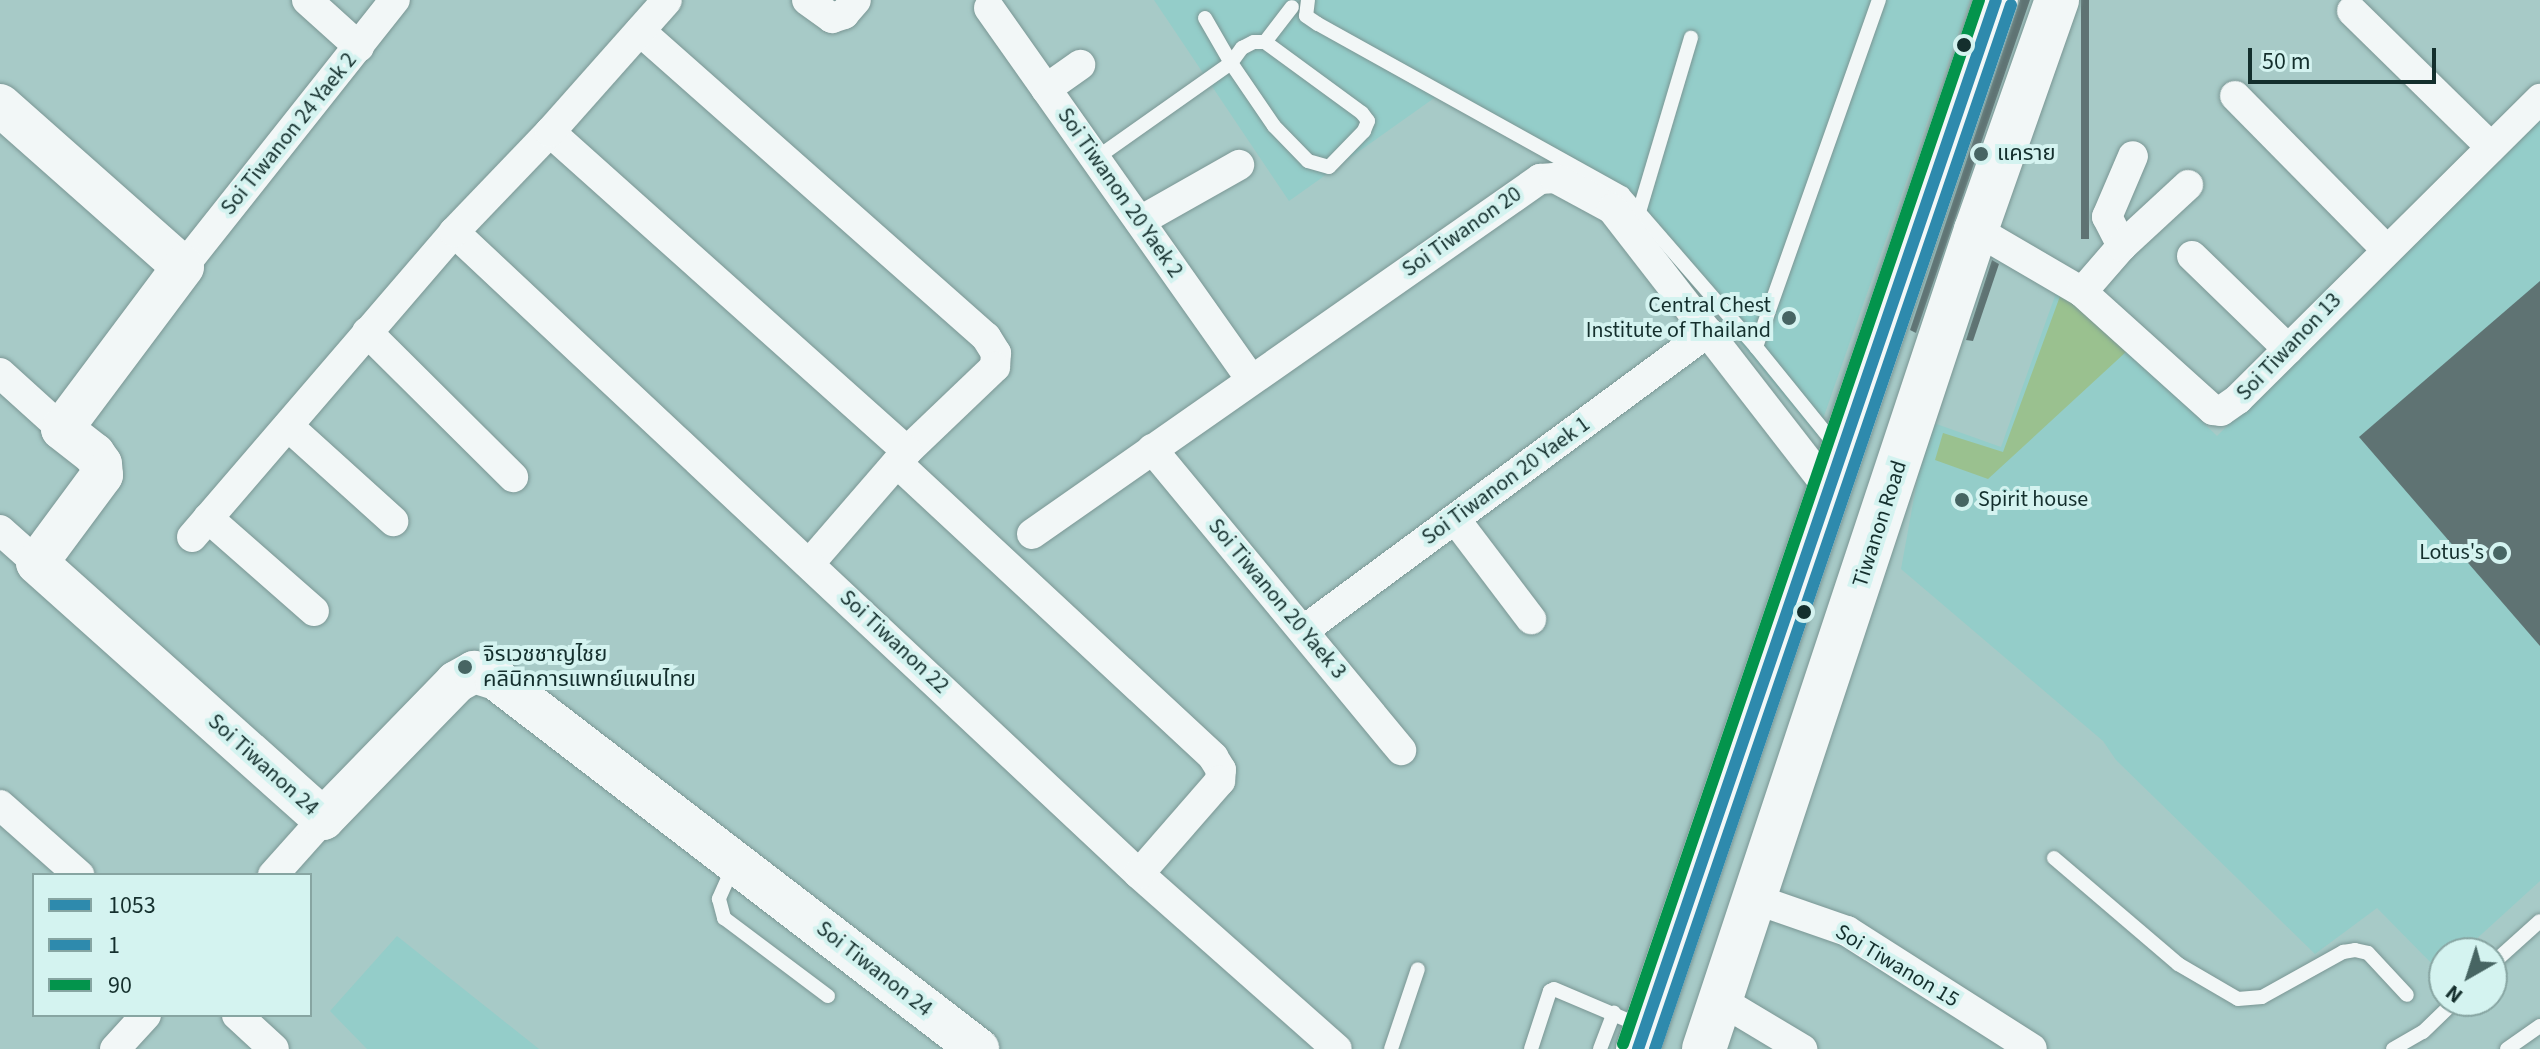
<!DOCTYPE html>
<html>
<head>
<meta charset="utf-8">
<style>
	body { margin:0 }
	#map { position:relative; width:2540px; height:1049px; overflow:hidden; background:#a7cac7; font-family:"Source Sans 3","Noto Sans Thai",sans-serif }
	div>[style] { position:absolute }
	.built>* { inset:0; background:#94cdc9 }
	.green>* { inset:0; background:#9ac18f }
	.building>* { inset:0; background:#5f7373; transform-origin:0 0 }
	.roads { filter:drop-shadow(0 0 2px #7a9694) drop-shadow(0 0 2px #7a9694) }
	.lane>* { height:14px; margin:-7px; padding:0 7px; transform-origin:7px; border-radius:7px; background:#f2f7f7 }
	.street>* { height:30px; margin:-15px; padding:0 15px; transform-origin:15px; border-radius:15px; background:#f2f7f7 }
	.secondary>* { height:42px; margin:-21px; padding:0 21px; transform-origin:21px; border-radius:21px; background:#f2f7f7 }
	.primary>* { height:44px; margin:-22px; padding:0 22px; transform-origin:22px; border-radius:22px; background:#f2f7f7 }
	.bus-1>* { height:12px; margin:-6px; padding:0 6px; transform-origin:6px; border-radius:6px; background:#2e8aad }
	.bus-2>* { height:12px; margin:-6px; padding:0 6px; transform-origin:6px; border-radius:6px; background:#2e8aad }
	.bus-3>* { height:12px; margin:-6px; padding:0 6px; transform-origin:6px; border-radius:6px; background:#03944c }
	.dots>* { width:22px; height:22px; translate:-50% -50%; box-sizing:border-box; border:4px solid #d4f3f0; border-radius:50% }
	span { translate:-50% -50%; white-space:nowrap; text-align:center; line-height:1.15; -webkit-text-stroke:8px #d4f3f0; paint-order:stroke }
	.street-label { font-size:22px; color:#142f2d }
	.poi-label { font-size:22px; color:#142f2d }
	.left { translate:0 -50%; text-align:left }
	.right { translate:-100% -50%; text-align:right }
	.legend { position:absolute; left:32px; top:873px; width:280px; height:144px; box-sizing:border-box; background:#d4f3f0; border:2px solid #87a5a2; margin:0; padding:10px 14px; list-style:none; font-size:24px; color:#142f2d }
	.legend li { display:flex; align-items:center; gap:16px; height:40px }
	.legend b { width:40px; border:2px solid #87a5a2 }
	.north { position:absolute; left:2428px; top:937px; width:80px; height:80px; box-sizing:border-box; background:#d4f3f0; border:2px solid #87a5a2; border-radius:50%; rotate:219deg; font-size:22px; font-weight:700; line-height:32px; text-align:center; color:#142f2d }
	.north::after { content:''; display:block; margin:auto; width:28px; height:36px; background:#476563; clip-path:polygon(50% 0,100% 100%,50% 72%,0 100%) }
	.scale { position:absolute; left:2248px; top:48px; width:188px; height:36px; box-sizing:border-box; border:4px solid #142f2d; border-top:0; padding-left:10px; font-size:24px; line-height:28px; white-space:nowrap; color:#142f2d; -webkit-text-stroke:6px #d4f3f0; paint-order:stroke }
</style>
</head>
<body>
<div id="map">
	<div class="built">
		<div style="clip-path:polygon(1154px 0,1970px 0,1817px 436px,1620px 197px,1437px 96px,1289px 201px)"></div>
		<div style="clip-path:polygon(2540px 114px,2540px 881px,2461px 953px,2444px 953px,2444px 968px,2440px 972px,2377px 908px,2315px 954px,2116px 760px,2103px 741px,1901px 569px,1928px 421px,2001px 447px,2060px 282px,2217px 436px)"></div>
		<div style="clip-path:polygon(397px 936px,539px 1049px,367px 1049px,330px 1011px)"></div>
	</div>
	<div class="green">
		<div style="clip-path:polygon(2063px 288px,2127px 351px,1988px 479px,1935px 460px,1943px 433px,2003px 452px)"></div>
	</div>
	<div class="building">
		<div style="clip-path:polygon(2020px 0,2030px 0,1916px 333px,1910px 330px)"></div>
		<div style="left:2081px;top:0;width:8px;height:239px"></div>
		<div style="clip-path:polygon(1992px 260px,1999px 264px,1973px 341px,1966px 340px)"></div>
		<div style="clip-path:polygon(2540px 281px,2540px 646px,2359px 437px)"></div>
	</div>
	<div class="roads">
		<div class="lane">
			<div style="left:1308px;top:0;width:16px;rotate:97deg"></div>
			<div style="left:1306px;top:16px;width:14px;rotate:34deg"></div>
			<div style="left:1318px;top:24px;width:349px;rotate:29.1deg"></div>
			<div style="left:1623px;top:194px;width:203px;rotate:49deg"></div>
			<div style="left:1756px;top:347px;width:129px;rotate:51deg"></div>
			<div style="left:1254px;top:42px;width:11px"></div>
			<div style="left:1265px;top:42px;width:120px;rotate:36.2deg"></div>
			<div style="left:1362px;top:113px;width:10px;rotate:53deg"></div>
			<div style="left:1368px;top:121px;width:11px;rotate:112deg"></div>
			<div style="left:1364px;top:131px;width:50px;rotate:134.2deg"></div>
			<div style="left:1329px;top:167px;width:22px;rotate:-164deg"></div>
			<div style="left:1308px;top:161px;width:49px;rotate:-134.2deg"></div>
			<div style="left:1274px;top:126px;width:76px;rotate:-124.3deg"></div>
			<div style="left:1231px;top:63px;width:19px;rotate:-54deg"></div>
			<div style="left:1242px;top:48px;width:13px;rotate:-27deg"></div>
			<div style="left:1265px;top:42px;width:44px;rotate:-52.4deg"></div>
			<div style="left:1095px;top:159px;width:166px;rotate:-35.2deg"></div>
			<div style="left:1231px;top:63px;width:52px;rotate:-120deg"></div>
			<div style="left:1639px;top:212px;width:182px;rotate:-73.4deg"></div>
			<div style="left:1756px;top:347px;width:368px;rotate:-70.5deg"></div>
			<div style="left:2054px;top:858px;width:163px;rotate:40.5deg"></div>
			<div style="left:2178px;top:964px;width:69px;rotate:30.3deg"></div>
			<div style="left:2238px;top:999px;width:24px;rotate:-5deg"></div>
			<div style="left:2262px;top:997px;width:93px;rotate:-29.1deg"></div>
			<div style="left:2343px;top:952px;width:12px;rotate:-9deg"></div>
			<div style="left:2355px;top:950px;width:13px;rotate:13deg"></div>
			<div style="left:2368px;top:953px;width:57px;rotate:47.1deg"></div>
			<div style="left:733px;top:867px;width:35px;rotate:114deg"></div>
			<div style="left:719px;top:899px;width:20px;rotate:75deg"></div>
			<div style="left:724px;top:918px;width:130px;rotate:36.9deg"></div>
			<div style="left:2492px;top:964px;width:64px;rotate:-41.9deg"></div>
			<div style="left:1391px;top:1049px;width:84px;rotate:-71.4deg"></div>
			<div style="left:1531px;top:1049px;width:61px;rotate:-71.9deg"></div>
			<div style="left:1550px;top:991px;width:4px;rotate:-27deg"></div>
			<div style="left:1554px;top:989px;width:95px;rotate:23deg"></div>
			<div style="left:1600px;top:1049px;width:39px;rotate:-69deg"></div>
			<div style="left:2393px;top:1049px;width:34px;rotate:-30deg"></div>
			<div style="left:2423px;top:1032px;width:45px;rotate:-44.1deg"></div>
			<div style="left:2507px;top:1049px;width:40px;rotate:-34.9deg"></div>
		</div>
		<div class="street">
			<div style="left:307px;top:0;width:70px;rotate:42.1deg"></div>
			<div style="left:807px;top:0;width:31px;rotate:36deg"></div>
			<div style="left:832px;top:18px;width:13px;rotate:-18deg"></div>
			<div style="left:844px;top:14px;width:18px;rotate:-49deg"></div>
			<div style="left:989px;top:8px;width:453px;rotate:54.8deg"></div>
			<div style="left:2352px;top:11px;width:194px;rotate:44.4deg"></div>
			<div style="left:640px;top:31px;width:462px;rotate:41.5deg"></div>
			<div style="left:986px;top:337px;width:19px;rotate:58deg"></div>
			<div style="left:996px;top:353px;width:14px;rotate:94deg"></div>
			<div style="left:995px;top:367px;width:122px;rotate:136.3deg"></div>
			<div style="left:907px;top:451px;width:148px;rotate:130.9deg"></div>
			<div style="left:1046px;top:89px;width:42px;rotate:-35.2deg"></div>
			<div style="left:2235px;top:96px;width:215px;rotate:45.4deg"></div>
			<div style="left:550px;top:132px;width:479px;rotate:41.8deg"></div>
			<div style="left:1140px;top:221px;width:114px;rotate:-29.5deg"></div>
			<div style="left:1976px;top:230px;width:123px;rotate:30.3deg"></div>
			<div style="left:2082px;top:292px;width:176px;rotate:42deg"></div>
			<div style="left:2213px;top:410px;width:8px;rotate:7deg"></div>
			<div style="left:2221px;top:411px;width:21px;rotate:-35deg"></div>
			<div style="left:2238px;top:399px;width:426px;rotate:-44.8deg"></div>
			<div style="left:454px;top:232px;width:939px;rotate:43.14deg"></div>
			<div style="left:1139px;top:874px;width:264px;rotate:41.5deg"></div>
			<div style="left:2122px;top:246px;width:33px;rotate:-117deg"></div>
			<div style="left:2107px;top:217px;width:66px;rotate:-66.9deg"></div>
			<div style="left:2192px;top:256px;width:134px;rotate:44.1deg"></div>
			<div style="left:183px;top:267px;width:341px;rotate:-51.6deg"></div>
			<div style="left:2082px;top:292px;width:61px;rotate:-49deg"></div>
			<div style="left:2122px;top:246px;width:90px;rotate:-42.7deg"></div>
			<div style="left:367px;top:332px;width:206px;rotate:44.8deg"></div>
			<div style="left:0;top:373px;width:84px;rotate:42.1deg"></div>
			<div style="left:288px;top:426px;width:142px;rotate:42.1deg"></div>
			<div style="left:1152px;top:449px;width:391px;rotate:50.4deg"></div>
			<div style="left:897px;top:463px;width:432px;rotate:42.9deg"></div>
			<div style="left:1213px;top:757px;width:15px;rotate:58deg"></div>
			<div style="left:1221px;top:770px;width:11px;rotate:95deg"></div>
			<div style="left:1220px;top:781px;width:123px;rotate:131.1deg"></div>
			<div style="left:208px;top:518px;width:141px;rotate:41.3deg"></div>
			<div style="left:1455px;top:519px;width:126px;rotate:52.8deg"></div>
			<div style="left:0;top:530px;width:50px;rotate:41.7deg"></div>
			<div style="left:1032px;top:534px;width:620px;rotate:-34.95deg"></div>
			<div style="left:1540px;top:179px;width:15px;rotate:-4deg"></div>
			<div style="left:1555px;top:178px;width:65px;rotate:28.5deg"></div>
			<div style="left:1612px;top:209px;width:352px;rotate:52.2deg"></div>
			<div style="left:192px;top:537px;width:402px;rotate:-49.3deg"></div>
			<div style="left:454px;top:232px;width:139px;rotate:-46.2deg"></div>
			<div style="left:550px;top:132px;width:176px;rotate:-48.4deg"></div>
			<div style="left:1304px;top:630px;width:502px;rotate:-36.41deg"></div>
			<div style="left:0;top:805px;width:106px;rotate:41.5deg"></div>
			<div style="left:273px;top:875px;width:75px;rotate:-48.2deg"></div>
			<div style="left:1755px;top:899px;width:97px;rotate:19.2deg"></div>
			<div style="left:1847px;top:931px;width:219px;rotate:32.5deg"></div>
			<div style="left:1720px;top:1000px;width:96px;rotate:30.9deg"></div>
			<div style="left:237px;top:1015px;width:50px;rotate:42.6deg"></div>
			<div style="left:115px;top:1049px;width:46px;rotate:-47.6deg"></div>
		</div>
		<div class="secondary">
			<div style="left:0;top:105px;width:244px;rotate:41.5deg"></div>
			<div style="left:183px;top:267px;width:202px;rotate:126.8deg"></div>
			<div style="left:62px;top:429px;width:41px;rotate:38deg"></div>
			<div style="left:94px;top:454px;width:12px;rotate:55deg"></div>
			<div style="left:101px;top:464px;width:11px;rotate:85deg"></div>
			<div style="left:102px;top:475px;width:109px;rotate:126.5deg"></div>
			<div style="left:37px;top:563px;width:384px;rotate:41.8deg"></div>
			<div style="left:323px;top:819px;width:191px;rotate:-45.8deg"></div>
			<div style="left:456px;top:682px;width:21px;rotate:-29deg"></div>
			<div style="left:474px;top:672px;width:23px;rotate:18deg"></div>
			<div style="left:496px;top:679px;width:608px;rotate:37.51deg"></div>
		</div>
		<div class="primary">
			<div style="left:1638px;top:1049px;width:1108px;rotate:-71.16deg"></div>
			<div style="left:1704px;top:1049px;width:863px;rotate:-71.63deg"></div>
			<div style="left:1976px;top:230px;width:244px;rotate:-70.6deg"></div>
		</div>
	</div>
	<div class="bus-1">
		<div style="left:1638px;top:1049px;width:1108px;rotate:-71.16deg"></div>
	</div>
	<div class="bus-2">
		<div style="left:1655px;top:1049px;width:1103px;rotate:-71.17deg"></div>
	</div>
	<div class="bus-3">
		<div style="left:1623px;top:1044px;width:1103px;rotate:-71.17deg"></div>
	</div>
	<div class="dots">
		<div style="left:1964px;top:45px;background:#142f2d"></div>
		<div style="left:1981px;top:154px;background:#476563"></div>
		<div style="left:1789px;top:318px;background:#476563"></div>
		<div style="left:1962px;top:500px;background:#476563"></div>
		<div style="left:2500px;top:553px;background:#476563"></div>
		<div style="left:1804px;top:612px;background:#142f2d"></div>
		<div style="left:465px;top:667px;background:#476563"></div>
	</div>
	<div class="street-label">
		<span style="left:289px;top:134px;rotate:-51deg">Soi Tiwanon 24 Yaek 2</span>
		<span style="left:1120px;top:193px;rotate:55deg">Soi Tiwanon 20 Yaek 2</span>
		<span style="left:1462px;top:232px;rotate:-35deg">Soi Tiwanon 20</span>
		<span style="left:2289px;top:347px;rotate:-46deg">Soi Tiwanon 13</span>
		<span style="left:1506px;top:481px;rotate:-36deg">Soi Tiwanon 20 Yaek 1</span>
		<span style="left:1880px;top:524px;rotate:-72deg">Tiwanon Road</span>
		<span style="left:1277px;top:599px;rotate:50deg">Soi Tiwanon 20 Yaek 3</span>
		<span style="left:894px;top:642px;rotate:43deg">Soi Tiwanon 22</span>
		<span style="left:263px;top:765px;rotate:42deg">Soi Tiwanon 24</span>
		<span style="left:1897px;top:966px;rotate:31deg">Soi Tiwanon 15</span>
		<span style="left:874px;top:969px;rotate:38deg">Soi Tiwanon 24</span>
	</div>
	<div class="poi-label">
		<span class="left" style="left:1997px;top:154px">แคราย</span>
		<span class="right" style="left:1771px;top:318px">Central Chest<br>Institute of Thailand</span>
		<span class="left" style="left:1978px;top:500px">Spirit house</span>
		<span class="right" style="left:2484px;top:553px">Lotus's</span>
		<span class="left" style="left:483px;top:667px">จิรเวชชาญไชย<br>คลินิกการแพทย์แผนไทย</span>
	</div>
	<ul class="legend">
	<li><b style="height:10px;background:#2e8aad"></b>1053</li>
	<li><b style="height:10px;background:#2e8aad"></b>1</li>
	<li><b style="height:10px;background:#03944c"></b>90</li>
	</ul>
	<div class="north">N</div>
	<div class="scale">50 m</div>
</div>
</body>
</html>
